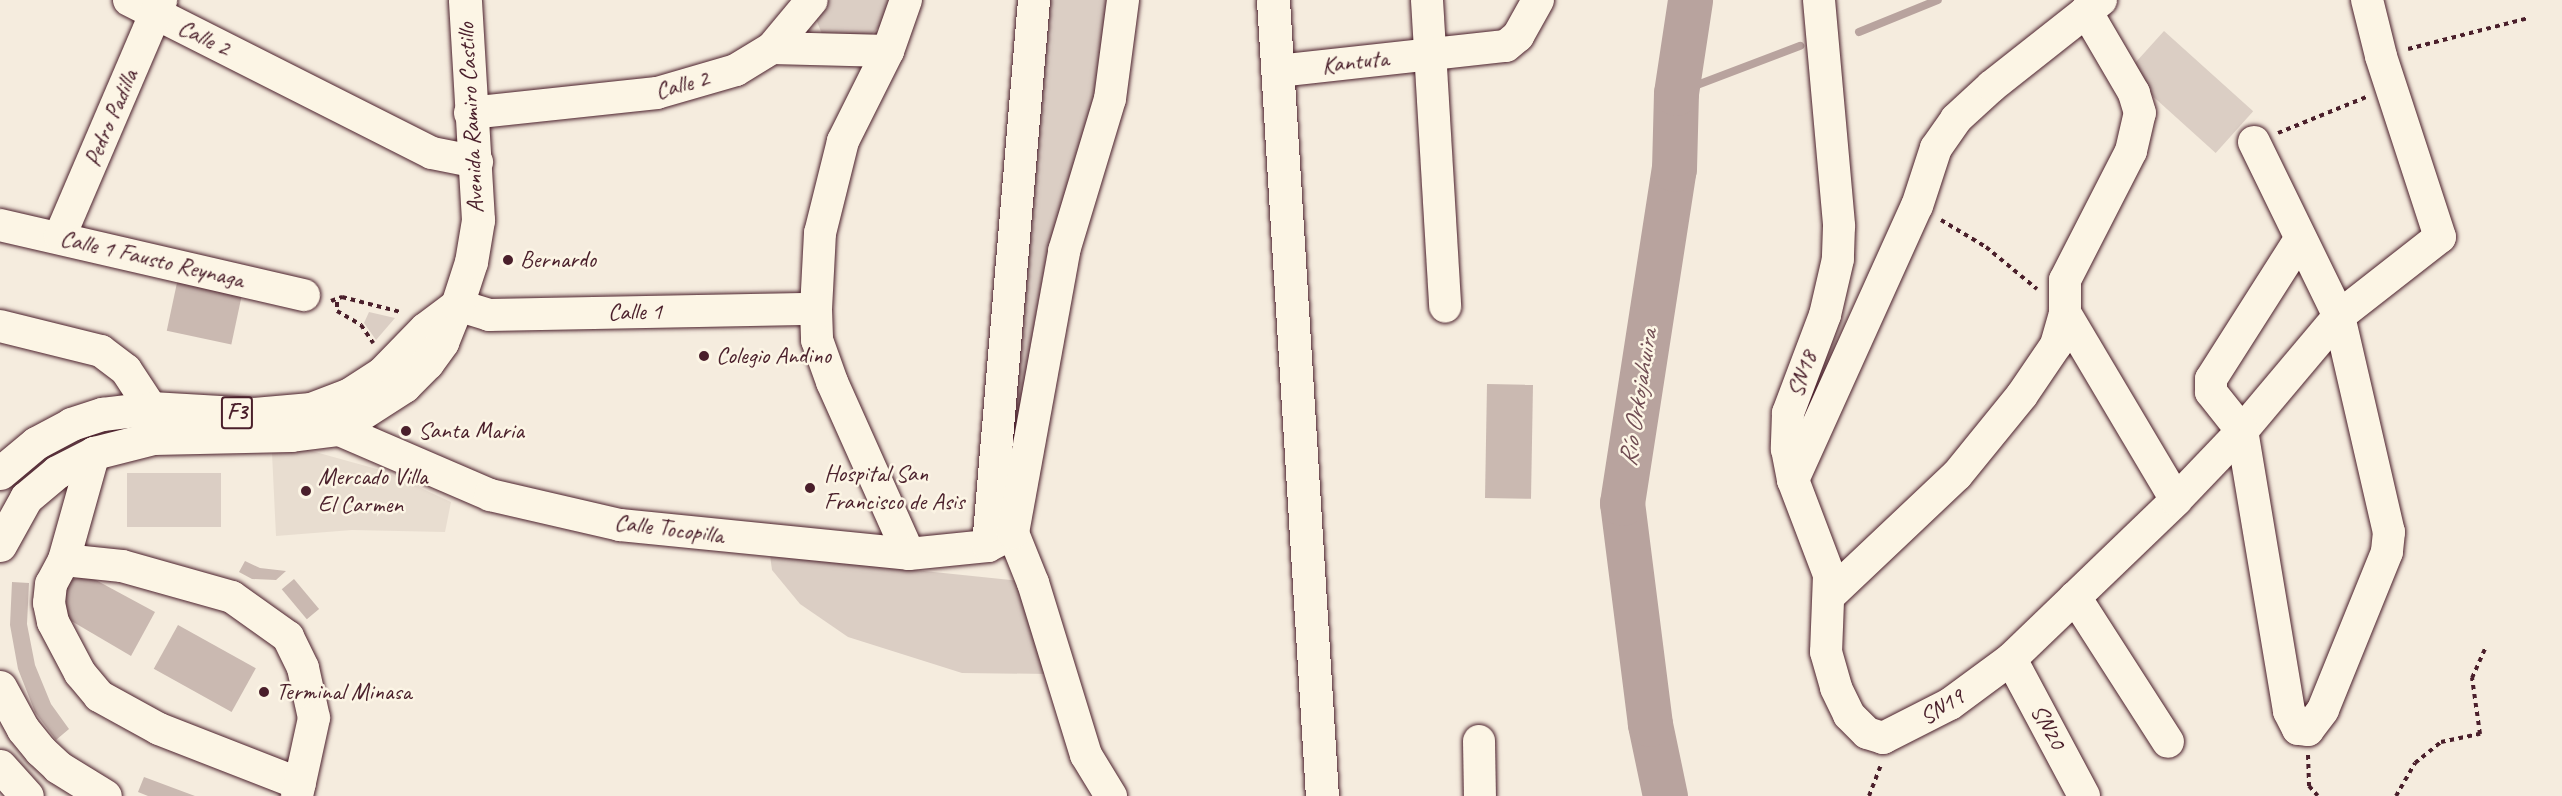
<!DOCTYPE html>
<html>
<head>
<meta charset="utf-8">
<style>
	body { margin:0 }
	#map { position:relative; width:2562px; height:796px; overflow:hidden; background:#f5ecde; font-family:Caveat,sans-serif }
	div>[style] { position:absolute }
	.built>* { inset:0; background:#e8ddd0 }
	.green>* { inset:0; background:#dbcec4; transform-origin:0 0 }
	.stream>* { height:8px; margin:-4px; padding:0 4px; transform-origin:4px; border-radius:4px; background:#b8a39e }
	.river>* { height:45px; margin:-22.5px; padding:0 22.5px; transform-origin:22.5px; border-radius:22.5px; background:#b8a39e }
	.building>* { inset:0; background:#cab9b1; transform-origin:0 0 }
	.path>* { height:4px; margin-top:-2px; transform-origin:0; background:repeating-linear-gradient(90deg,#4a1f2b 0 4.5px,transparent 0 9px) }
	.roads { filter:drop-shadow(0 0 2px #4a1f2b) drop-shadow(0 0 2px #4a1f2b) }
	.minor>* { height:32px; margin:-16px; padding:0 16px; transform-origin:16px; border-radius:16px; background:#fcf5e5 }
	.major>* { height:33px; margin:-16.5px; padding:0 16.5px; transform-origin:16.5px; border-radius:16.5px; background:#fcf5e5 }
	.dots>* { width:16px; height:16px; translate:-50% -50%; box-sizing:border-box; border:3px solid #fcf5e5; border-radius:50% }
	span { translate:-50% -50%; white-space:nowrap; text-align:center; line-height:1.15; -webkit-text-stroke:5px #fcf5e5; paint-order:stroke }
	.shield-label span { padding:2px 4px; background:#fcf5e5; border:2px solid; border-radius:4px; -webkit-text-stroke-width:0 }
	.shield-label { font-size:22px; color:#4a1f2b; font-weight:700 }
	.street-label { font-size:24px; color:#4a1f2b }
	.poi-label { font-size:24px; color:#4a1f2b }
	.left { translate:0 -50%; text-align:left }
	.water-label { font-size:26px; color:#704d53; font-style:italic }
</style>
</head>
<body>
<div id="map">
	<div class="built">
		<div style="clip-path:polygon(308px 450px,384px 471px,451px 502px,445px 532px,352px 530px,276px 536px,272px 453px)"></div>
	</div>
	<div class="green">
		<div style="clip-path:polygon(829px 0,890px 0,880px 26px,871px 35px,822px 34px,816px 19px)"></div>
		<div style="clip-path:polygon(1047px 0,1112px 0,1100px 74px,1058px 222px,1005px 502px)"></div>
		<div style="left:2164px;top:31px;width:120px;height:56px;rotate:42deg"></div>
		<div style="clip-path:polygon(369px 312px,395px 318px,376px 340px,364px 323px)"></div>
		<div style="left:221px;top:473px;width:54px;height:94px;rotate:90deg"></div>
		<div style="clip-path:polygon(770px 555px,1020px 581px,1049px 674px,962px 673px,848px 637px,800px 604px,772px 570px)"></div>
	</div>
	<div class="stream">
		<div style="left:1859px;top:32px;width:85px;rotate:-22.1deg"></div>
		<div style="left:1676px;top:93px;width:133px;rotate:-20.8deg"></div>
	</div>
	<div class="river">
		<div style="left:1665px;top:796px;width:74px;rotate:-101.8deg"></div>
		<div style="left:1650px;top:724px;width:223px;rotate:-97.2deg"></div>
		<div style="left:1622px;top:503px;width:338px;rotate:-81.2deg"></div>
		<div style="left:1674px;top:169px;width:76px;rotate:-88.5deg"></div>
		<div style="left:1676px;top:93px;width:94px;rotate:-81.4deg"></div>
	</div>
	<div class="building">
		<div style="left:178px;top:278px;width:66px;height:54px;rotate:12deg"></div>
		<div style="left:1487px;top:384px;width:46px;height:114px;rotate:1deg"></div>
		<div style="clip-path:polygon(245px 561px,260px 568px,286px 571px,276px 580px,252px 579px,239px 572px)"></div>
		<div style="clip-path:polygon(81px 577px,92px 578px,155px 612px,131px 656px,68px 619px,60px 601px,71px 580px)"></div>
		<div style="left:294px;top:579px;width:39px;height:16px;rotate:50deg"></div>
		<div style="clip-path:polygon(12px 582px,29px 583px,27px 624px,35px 665px,51px 704px,69px 729px,56px 740px,35px 712px,18px 669px,10px 625px)"></div>
		<div style="left:178px;top:625px;width:89px;height:50px;rotate:29deg"></div>
		<div style="clip-path:polygon(144px 777px,195px 796px,148px 796px,138px 792px)"></div>
	</div>
	<div class="path">
		<div style="left:2408px;top:49px;width:125px;rotate:-14.4deg"></div>
		<div style="left:2278px;top:133px;width:95px;rotate:-22.2deg"></div>
		<div style="left:1941px;top:220px;width:52px;rotate:31deg"></div>
		<div style="left:1986px;top:247px;width:66px;rotate:39.5deg"></div>
		<div style="left:331px;top:301px;width:12px;rotate:-20deg"></div>
		<div style="left:342px;top:297px;width:61px;rotate:14.3deg"></div>
		<div style="left:337px;top:302px;width:9px;rotate:90deg"></div>
		<div style="left:337px;top:311px;width:28px;rotate:30deg"></div>
		<div style="left:361px;top:325px;width:22px;rotate:56deg"></div>
		<div style="left:2308px;top:755px;width:31px;rotate:88deg"></div>
		<div style="left:2309px;top:786px;width:13px;rotate:48deg"></div>
		<div style="left:1869px;top:796px;width:34px;rotate:-69deg"></div>
		<div style="left:2396px;top:796px;width:38px;rotate:-60deg"></div>
		<div style="left:2415px;top:763px;width:33px;rotate:-39deg"></div>
		<div style="left:2441px;top:742px;width:40px;rotate:-12deg"></div>
		<div style="left:2480px;top:734px;width:57px;rotate:-98.1deg"></div>
		<div style="left:2472px;top:678px;width:34px;rotate:-66deg"></div>
	</div>
	<div class="roads">
		<div class="minor">
			<div style="left:129px;top:0;width:339px;rotate:26.8deg"></div>
			<div style="left:432px;top:153px;width:46px;rotate:11.3deg"></div>
			<div style="left:906px;top:0;width:54px;rotate:109.4deg"></div>
			<div style="left:888px;top:51px;width:101px;rotate:116.6deg"></div>
			<div style="left:843px;top:141px;width:95px;rotate:104deg"></div>
			<div style="left:820px;top:233px;width:76px;rotate:93deg"></div>
			<div style="left:816px;top:309px;width:31px;rotate:88deg"></div>
			<div style="left:817px;top:340px;width:45px;rotate:70.3deg"></div>
			<div style="left:832px;top:382px;width:188px;rotate:65.9deg"></div>
			<div style="left:1427px;top:0;width:307px;rotate:86.6deg"></div>
			<div style="left:1819px;top:0;width:227px;rotate:84.9deg"></div>
			<div style="left:1839px;top:226px;width:33px;rotate:92deg"></div>
			<div style="left:1838px;top:259px;width:57px;rotate:103.1deg"></div>
			<div style="left:1825px;top:315px;width:105px;rotate:110.7deg"></div>
			<div style="left:1788px;top:413px;width:36px;rotate:92deg"></div>
			<div style="left:1787px;top:449px;width:32px;rotate:79deg"></div>
			<div style="left:1793px;top:480px;width:102px;rotate:69.2deg"></div>
			<div style="left:1829px;top:575px;width:77px;rotate:92.2deg"></div>
			<div style="left:1826px;top:652px;width:37px;rotate:74deg"></div>
			<div style="left:1836px;top:688px;width:30px;rotate:64deg"></div>
			<div style="left:1849px;top:715px;width:25px;rotate:45deg"></div>
			<div style="left:1867px;top:733px;width:17px;rotate:17deg"></div>
			<div style="left:1883px;top:738px;width:75px;rotate:-26.9deg"></div>
			<div style="left:1950px;top:704px;width:76px;rotate:-36.4deg"></div>
			<div style="left:2011px;top:659px;width:229px;rotate:-43.9deg"></div>
			<div style="left:2176px;top:500px;width:95px;rotate:-46.3deg"></div>
			<div style="left:2242px;top:431px;width:150px;rotate:-49.9deg"></div>
			<div style="left:2339px;top:316px;width:128px;rotate:-38deg"></div>
			<div style="left:2440px;top:237px;width:190px;rotate:-108.1deg"></div>
			<div style="left:2381px;top:56px;width:58px;rotate:-104deg"></div>
			<div style="left:772px;top:48px;width:62px;rotate:-50.2deg"></div>
			<div style="left:1278px;top:71px;width:229px;rotate:-6.3deg"></div>
			<div style="left:1506px;top:46px;width:16px;rotate:-40deg"></div>
			<div style="left:1518px;top:36px;width:41px;rotate:-60.9deg"></div>
			<div style="left:470px;top:113px;width:188px;rotate:-6.1deg"></div>
			<div style="left:657px;top:93px;width:82px;rotate:-16.2deg"></div>
			<div style="left:736px;top:70px;width:42px;rotate:-31.4deg"></div>
			<div style="left:772px;top:48px;width:116px;rotate:1.5deg"></div>
			<div style="left:2254px;top:142px;width:194px;rotate:64deg"></div>
			<div style="left:2339px;top:316px;width:222px;rotate:77deg"></div>
			<div style="left:2389px;top:532px;width:20px;rotate:96deg"></div>
			<div style="left:2387px;top:552px;width:170px;rotate:112.1deg"></div>
			<div style="left:2323px;top:710px;width:25px;rotate:127deg"></div>
			<div style="left:2308px;top:730px;width:10px;rotate:-174deg"></div>
			<div style="left:2298px;top:729px;width:20px;rotate:-117deg"></div>
			<div style="left:2289px;top:711px;width:284px;rotate:-99.5deg"></div>
			<div style="left:2242px;top:431px;width:50px;rotate:-128.5deg"></div>
			<div style="left:2211px;top:392px;width:13px;rotate:-90deg"></div>
			<div style="left:2211px;top:379px;width:164px;rotate:-57.5deg"></div>
			<div style="left:0;top:225px;width:312px;rotate:13deg"></div>
			<div style="left:60px;top:236px;width:257px;rotate:-66.8deg"></div>
			<div style="left:457px;top:305px;width:34px;rotate:17deg"></div>
			<div style="left:489px;top:315px;width:327px;rotate:-1.1deg"></div>
			<div style="left:2065px;top:313px;width:217px;rotate:59.3deg"></div>
			<div style="left:0;top:326px;width:104px;rotate:13.9deg"></div>
			<div style="left:101px;top:351px;width:31px;rotate:37deg"></div>
			<div style="left:126px;top:370px;width:45px;rotate:56.7deg"></div>
			<div style="left:151px;top:408px;width:26px;rotate:86deg"></div>
			<div style="left:337px;top:429px;width:167px;rotate:23.3deg"></div>
			<div style="left:490px;top:495px;width:133px;rotate:13deg"></div>
			<div style="left:620px;top:525px;width:290px;rotate:5.7deg"></div>
			<div style="left:909px;top:554px;width:79px;rotate:-5.8deg"></div>
			<div style="left:988px;top:546px;width:28px;rotate:-27deg"></div>
			<div style="left:94px;top:453px;width:111px;rotate:105.7deg"></div>
			<div style="left:64px;top:560px;width:27px;rotate:118deg"></div>
			<div style="left:51px;top:584px;width:19px;rotate:96deg"></div>
			<div style="left:49px;top:603px;width:19px;rotate:78deg"></div>
			<div style="left:53px;top:622px;width:58px;rotate:62.1deg"></div>
			<div style="left:80px;top:673px;width:30px;rotate:50deg"></div>
			<div style="left:99px;top:696px;width:68px;rotate:28.8deg"></div>
			<div style="left:159px;top:729px;width:151px;rotate:21.3deg"></div>
			<div style="left:1793px;top:480px;width:301px;rotate:-65.7deg"></div>
			<div style="left:1917px;top:206px;width:61px;rotate:-71.9deg"></div>
			<div style="left:1936px;top:148px;width:35px;rotate:-55deg"></div>
			<div style="left:1956px;top:119px;width:49px;rotate:-42.5deg"></div>
			<div style="left:1992px;top:86px;width:139px;rotate:-38.3deg"></div>
			<div style="left:988px;top:546px;width:548px;rotate:-85.18deg"></div>
			<div style="left:64px;top:560px;width:58px;rotate:5.9deg"></div>
			<div style="left:122px;top:566px;width:114px;rotate:15.7deg"></div>
			<div style="left:232px;top:597px;width:69px;rotate:35.5deg"></div>
			<div style="left:288px;top:637px;width:34px;rotate:64deg"></div>
			<div style="left:303px;top:668px;width:51px;rotate:77.6deg"></div>
			<div style="left:314px;top:718px;width:80px;rotate:102.3deg"></div>
			<div style="left:1831px;top:594px;width:173px;rotate:-43.4deg"></div>
			<div style="left:1957px;top:475px;width:103px;rotate:-50.9deg"></div>
			<div style="left:2022px;top:395px;width:60px;rotate:-55.8deg"></div>
			<div style="left:2056px;top:345px;width:33px;rotate:-74deg"></div>
			<div style="left:2065px;top:313px;width:33px;rotate:-90deg"></div>
			<div style="left:2065px;top:280px;width:145px;rotate:-62.9deg"></div>
			<div style="left:2131px;top:151px;width:39px;rotate:-77deg"></div>
			<div style="left:2140px;top:113px;width:21px;rotate:-107deg"></div>
			<div style="left:2134px;top:93px;width:95px;rotate:-120.3deg"></div>
			<div style="left:2075px;top:597px;width:172px;rotate:57.3deg"></div>
			<div style="left:2011px;top:659px;width:155px;rotate:61.9deg"></div>
			<div style="left:1479px;top:741px;width:55px;rotate:89deg"></div>
			<div style="left:1111px;top:796px;width:48px;rotate:-121.4deg"></div>
			<div style="left:1086px;top:755px;width:180px;rotate:-107.1deg"></div>
			<div style="left:1033px;top:583px;width:54px;rotate:-111.8deg"></div>
			<div style="left:1013px;top:533px;width:287px;rotate:-79.7deg"></div>
			<div style="left:1064px;top:251px;width:159px;rotate:-73.2deg"></div>
			<div style="left:1110px;top:99px;width:100px;rotate:-82.5deg"></div>
		</div>
		<div class="major">
			<div style="left:1273px;top:0;width:798px;rotate:86.48deg"></div>
			<div style="left:0;top:473px;width:47px;rotate:-39.8deg"></div>
			<div style="left:36px;top:443px;width:40px;rotate:-28deg"></div>
			<div style="left:71px;top:424px;width:33px;rotate:-18deg"></div>
			<div style="left:102px;top:414px;width:49px;rotate:-7deg"></div>
			<div style="left:151px;top:408px;width:103px;rotate:3.3deg"></div>
			<div style="left:254px;top:414px;width:57px;rotate:-5deg"></div>
			<div style="left:311px;top:409px;width:40px;rotate:-21deg"></div>
			<div style="left:348px;top:395px;width:40px;rotate:-32.9deg"></div>
			<div style="left:382px;top:373px;width:62px;rotate:-45.7deg"></div>
			<div style="left:425px;top:329px;width:35px;rotate:-37deg"></div>
			<div style="left:0;top:545px;width:54px;rotate:-61deg"></div>
			<div style="left:26px;top:498px;width:40px;rotate:-40deg"></div>
			<div style="left:57px;top:472px;width:42px;rotate:-27.2deg"></div>
			<div style="left:94px;top:453px;width:61px;rotate:-14.3deg"></div>
			<div style="left:153px;top:438px;width:138px;rotate:-1.2deg"></div>
			<div style="left:291px;top:435px;width:46px;rotate:-7.4deg"></div>
			<div style="left:337px;top:429px;width:80px;rotate:-32.7deg"></div>
			<div style="left:404px;top:386px;width:33px;rotate:-45deg"></div>
			<div style="left:427px;top:363px;width:26px;rotate:-54deg"></div>
			<div style="left:442px;top:342px;width:40px;rotate:-68deg"></div>
			<div style="left:457px;top:305px;width:45px;rotate:-72deg"></div>
			<div style="left:471px;top:262px;width:43px;rotate:-80.5deg"></div>
			<div style="left:478px;top:220px;width:220px;rotate:-93.4deg"></div>
			<div style="left:0;top:687px;width:48px;rotate:61.3deg"></div>
			<div style="left:23px;top:729px;width:27px;rotate:51deg"></div>
			<div style="left:40px;top:750px;width:25px;rotate:43deg"></div>
			<div style="left:58px;top:767px;width:55px;rotate:31.7deg"></div>
			<div style="left:0;top:766px;width:40px;rotate:48deg"></div>
		</div>
	</div>
	<div class="dots">
		<div style="left:508px;top:260px;background:#4a1f2b"></div>
		<div style="left:704px;top:356px;background:#4a1f2b"></div>
		<div style="left:406px;top:431px;background:#4a1f2b"></div>
		<div style="left:810px;top:488px;background:#4a1f2b"></div>
		<div style="left:306px;top:491px;background:#4a1f2b"></div>
		<div style="left:264px;top:692px;background:#4a1f2b"></div>
	</div>
	<div class="shield-label">
		<span style="left:237px;top:413px">F3</span>
	</div>
	<div class="street-label">
		<span style="left:204px;top:38px;rotate:26deg">Calle 2</span>
		<span style="left:1355px;top:62px;rotate:-7deg">Kantuta</span>
		<span style="left:682px;top:85px;rotate:-15deg">Calle 2</span>
		<span style="left:111px;top:118px;rotate:-67deg">Pedro Padilla</span>
		<span style="left:471px;top:118px;rotate:-93deg">Avenida Ramiro Castillo</span>
		<span style="left:152px;top:259px;rotate:13deg">Calle 1 Fausto Reynaga</span>
		<span style="left:635px;top:312px;rotate:-1deg">Calle 1</span>
		<span style="left:1802px;top:374px;rotate:-70deg">SN18</span>
		<span style="left:669px;top:529px;rotate:7deg">Calle Tocopilla</span>
		<span style="left:1942px;top:707px;rotate:-32deg">SN19</span>
		<span style="left:2048px;top:727px;rotate:61deg">SN20</span>
	</div>
	<div class="poi-label">
		<span class="left" style="left:520px;top:260px">Bernardo</span>
		<span class="left" style="left:716px;top:356px">Colegio Andino</span>
		<span class="left" style="left:418px;top:431px">Santa Maria</span>
		<span class="left" style="left:824px;top:488px">Hospital San<br>Francisco de Asis</span>
		<span class="left" style="left:318px;top:491px">Mercado Villa<br>El Carmen</span>
		<span class="left" style="left:276px;top:692px">Terminal Minasa</span>
	</div>
	<div class="water-label">
		<span style="left:1638px;top:398px;rotate:-81deg">Río Orkojahuira</span>
	</div>
</div>
</body>
</html>
